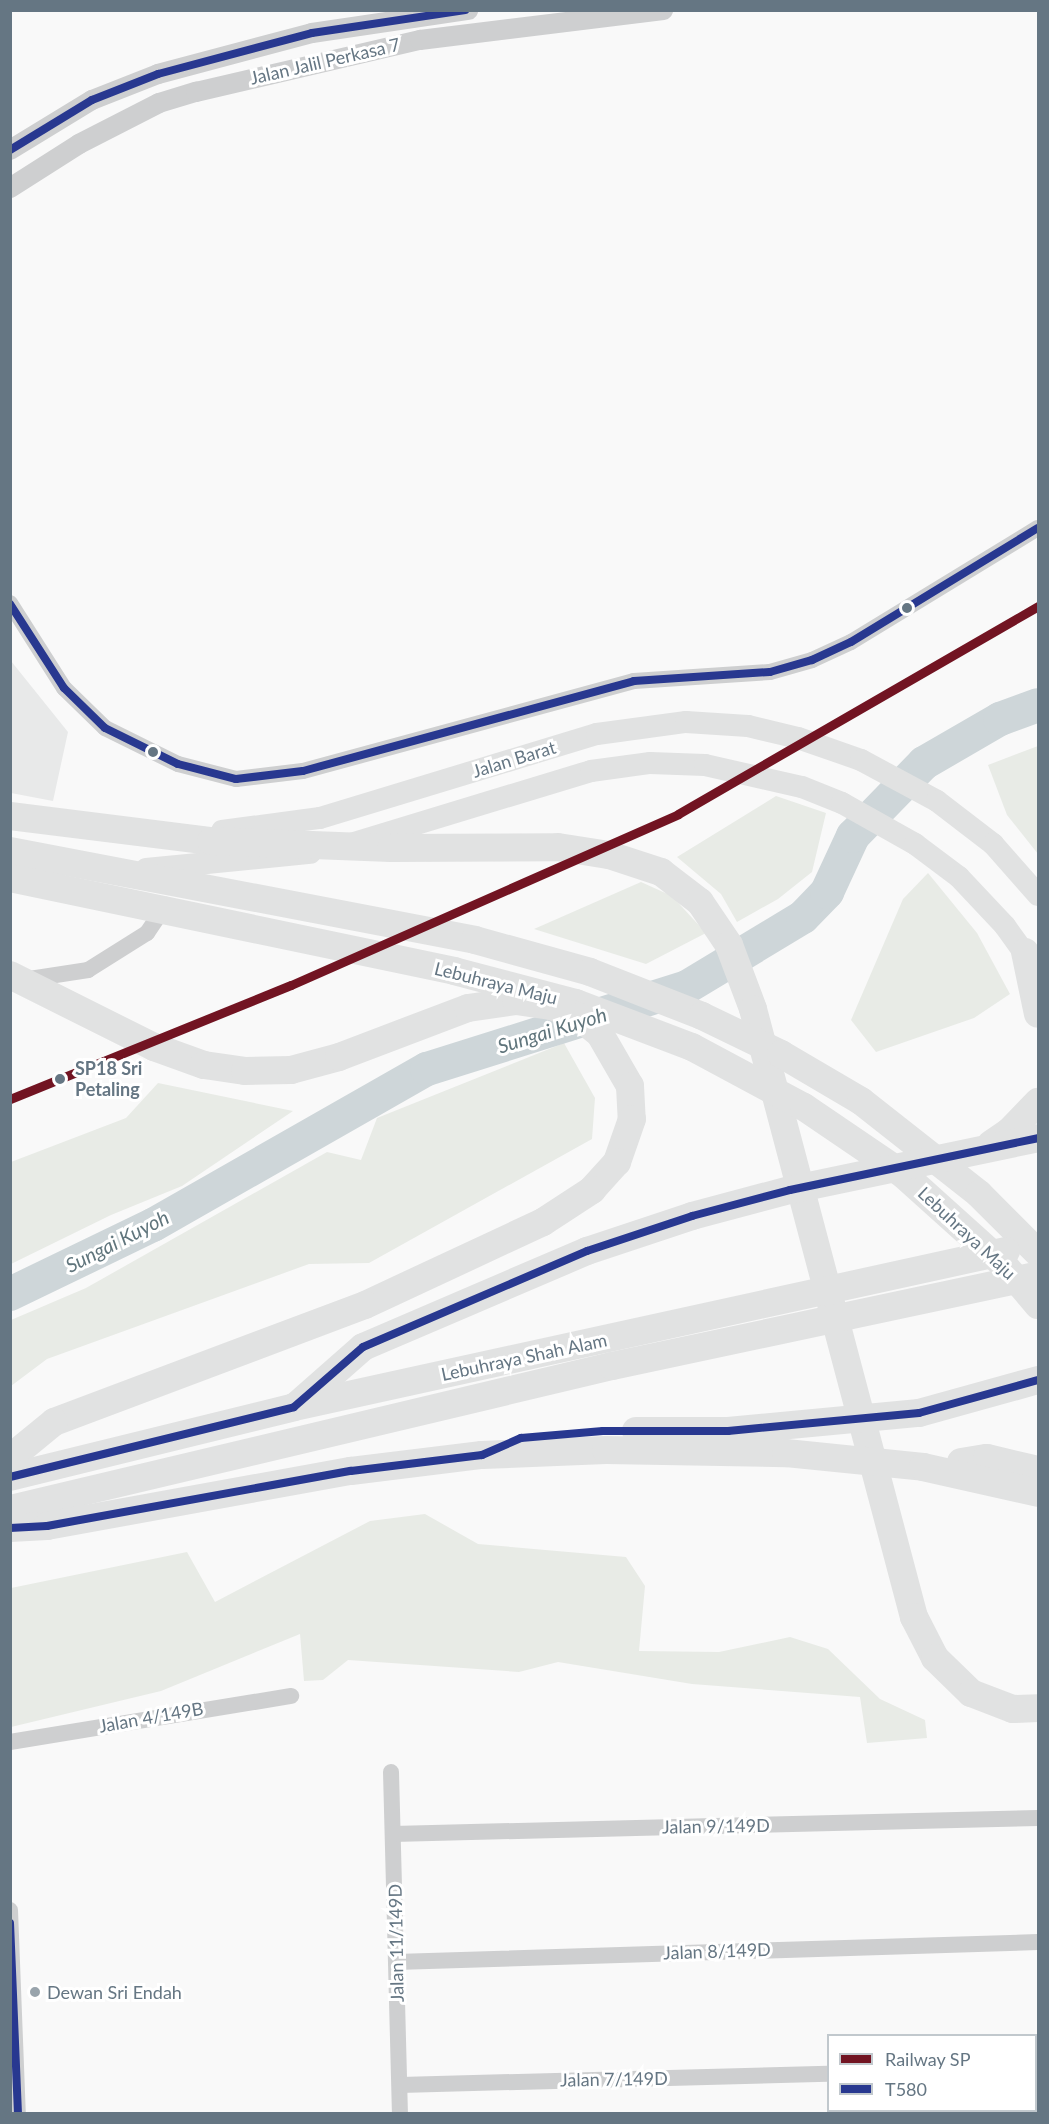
<!DOCTYPE html>
<html>
<head>
<meta charset="utf-8">
<style>
	body { margin:0 }
	#map { position:relative; width:1049px; height:2124px; overflow:hidden; background:#f9f9f9; font-family:Lato,sans-serif }
	div>[style] { position:absolute }
	.built>* { inset:0; background:#e8e9e9 }
	.green>* { inset:0; background:#e8ebe6 }
	.river>* { height:34px; margin:-17px; padding:0 17px; transform-origin:17px; border-radius:17px; background:#ced6d9 }
	.minor>* { height:16px; margin:-8px; padding:0 8px; transform-origin:8px; border-radius:8px; background:#cecfd0 }
	.tertiary>* { height:20px; margin:-10px; padding:0 10px; transform-origin:10px; border-radius:10px; background:#cecfd0 }
	.secondary>* { height:22px; margin:-11px; padding:0 11px; transform-origin:11px; border-radius:11px; background:#e1e2e2 }
	.motorway>* { height:28px; margin:-14px; padding:0 14px; transform-origin:14px; border-radius:14px; background:#e1e2e2 }
	.bus-1>* { height:8px; margin:-4px; padding:0 4px; transform-origin:4px; border-radius:4px; background:#283890 }
	.rail-1>* { height:9px; margin:-4.5px; padding:0 4.5px; transform-origin:4.5px; border-radius:4.5px; background:#721422 }
	.dots>* { width:16px; height:16px; translate:-50% -50%; box-sizing:border-box; border:3px solid #fff; border-radius:50% }
	span { translate:-50% -50%; white-space:nowrap; text-align:center; line-height:1.15; -webkit-text-stroke:6px #fff; paint-order:stroke }
	.street-label { font-size:18px; color:#657683 }
	.stop-label { font-size:18px; color:#657683; font-weight:700 }
	.left { translate:0 -50%; text-align:left }
	.poi-label { font-size:18px; color:#657683 }
	.water-label { font-size:20px; color:#60757c; font-style:italic }
	.frame { position:absolute; inset:0; border:12px solid #657683; pointer-events:none }
	.legend { position:absolute; left:827px; top:2034px; width:210px; height:78px; box-sizing:border-box; background:#fff; border:2px solid #c1c8cd; margin:0; padding:8px 10px; list-style:none; font-size:18px; color:#657683 }
	.legend li { display:flex; align-items:center; gap:12px; height:30px }
	.legend b { width:30px; border:2px solid #c1c8cd }
</style>
</head>
<body>
<div id="map">
	<div class="built">
		<div style="clip-path:polygon(11px 661px,68px 732px,53px 801px,11px 793px)"></div>
	</div>
	<div class="green">
		<div style="clip-path:polygon(1038px 746px,1038px 854px,1007px 815px,988px 765px)"></div>
		<div style="clip-path:polygon(776px 796px,826px 813px,812px 872px,778px 899px,737px 922px,721px 894px,677px 857px)"></div>
		<div style="clip-path:polygon(928px 873px,977px 933px,1010px 994px,974px 1018px,876px 1052px,851px 1020px,903px 899px)"></div>
		<div style="clip-path:polygon(641px 882px,672px 896px,706px 933px,646px 964px,534px 929px)"></div>
		<div style="clip-path:polygon(564px 1043px,595px 1098px,592px 1139px,369px 1263px,309px 1264px,47px 1359px,11px 1386px,11px 1320px,86px 1288px,327px 1152px,361px 1160px,377px 1118px)"></div>
		<div style="clip-path:polygon(158px 1083px,293px 1111px,182px 1186px,111px 1215px,11px 1264px,11px 1162px,126px 1118px)"></div>
		<div style="clip-path:polygon(425px 1514px,478px 1544px,626px 1557px,645px 1586px,639px 1651px,719px 1652px,790px 1637px,828px 1649px,880px 1699px,925px 1720px,927px 1738px,867px 1743px,860px 1697px,692px 1684px,558px 1662px,519px 1672px,348px 1660px,323px 1680px,304px 1681px,300px 1634px,161px 1691px,11px 1727px,11px 1588px,187px 1552px,215px 1602px,370px 1521px)"></div>
	</div>
	<div class="river">
		<div style="left:10px;top:1294px;width:159px;rotate:-25.8deg"></div>
		<div style="left:153px;top:1225px;width:315px;rotate:-29.7deg"></div>
		<div style="left:427px;top:1069px;width:273px;rotate:-17.5deg"></div>
		<div style="left:687px;top:987px;width:135px;rotate:-31.1deg"></div>
		<div style="left:803px;top:917px;width:35px;rotate:-46deg"></div>
		<div style="left:827px;top:892px;width:62px;rotate:-65.1deg"></div>
		<div style="left:853px;top:836px;width:102px;rotate:-45.8deg"></div>
		<div style="left:924px;top:763px;width:88px;rotate:-30.1deg"></div>
		<div style="left:1000px;top:719px;width:40px;rotate:-20.2deg"></div>
	</div>
	<div class="minor">
		<div style="left:10px;top:603px;width:101px;rotate:57.6deg"></div>
		<div style="left:64px;top:688px;width:57px;rotate:44.3deg"></div>
		<div style="left:105px;top:728px;width:81px;rotate:26.3deg"></div>
		<div style="left:178px;top:764px;width:60px;rotate:14.5deg"></div>
		<div style="left:236px;top:779px;width:67px;rotate:-6.8deg"></div>
		<div style="left:303px;top:771px;width:343px;rotate:-15.2deg"></div>
		<div style="left:634px;top:681px;width:136px;rotate:-3.8deg"></div>
		<div style="left:770px;top:672px;width:44px;rotate:-15.9deg"></div>
		<div style="left:812px;top:660px;width:43px;rotate:-24.8deg"></div>
		<div style="left:851px;top:642px;width:219px;rotate:-31.4deg"></div>
		<div style="left:23px;top:980px;width:66px;rotate:-8.7deg"></div>
		<div style="left:88px;top:970px;width:70px;rotate:-32.1deg"></div>
		<div style="left:147px;top:933px;width:34px;rotate:-56deg"></div>
		<div style="left:10px;top:1742px;width:285px;rotate:-9.3deg"></div>
		<div style="left:391px;top:1772px;width:342px;rotate:88.5deg"></div>
		<div style="left:393px;top:1834px;width:645px;rotate:-1.42deg"></div>
		<div style="left:10px;top:1910px;width:204px;rotate:87.8deg"></div>
		<div style="left:396px;top:1962px;width:642px;rotate:-1.78deg"></div>
		<div style="left:1036px;top:2069px;width:2px"></div>
		<div style="left:400px;top:2085px;width:428px;rotate:-1.5deg"></div>
	</div>
	<div class="tertiary">
		<div style="left:10px;top:150px;width:96px;rotate:-31.4deg"></div>
		<div style="left:92px;top:100px;width:71px;rotate:-21.5deg"></div>
		<div style="left:158px;top:74px;width:159px;rotate:-14.9deg"></div>
		<div style="left:312px;top:33px;width:158px;rotate:-8.4deg"></div>
		<div style="left:10px;top:188px;width:82px;rotate:-32.5deg"></div>
		<div style="left:79px;top:144px;width:90px;rotate:-27.1deg"></div>
		<div style="left:159px;top:103px;width:39px;rotate:-17deg"></div>
		<div style="left:196px;top:92px;width:230px;rotate:-13.1deg"></div>
		<div style="left:420px;top:40px;width:245px;rotate:-7deg"></div>
	</div>
	<div class="secondary">
		<div style="left:222px;top:831px;width:99px;rotate:-7.6deg"></div>
		<div style="left:320px;top:818px;width:289px;rotate:-16.9deg"></div>
		<div style="left:597px;top:734px;width:90px;rotate:-7.7deg"></div>
		<div style="left:686px;top:722px;width:62px;rotate:3.7deg"></div>
		<div style="left:748px;top:726px;width:51px;rotate:13.5deg"></div>
		<div style="left:798px;top:738px;width:67px;rotate:19.2deg"></div>
		<div style="left:861px;top:760px;width:86px;rotate:28.3deg"></div>
		<div style="left:937px;top:801px;width:71px;rotate:37.5deg"></div>
		<div style="left:993px;top:844px;width:68px;rotate:48.6deg"></div>
		<div style="left:354px;top:843px;width:248px;rotate:-16.9deg"></div>
		<div style="left:591px;top:771px;width:60px;rotate:-7.7deg"></div>
		<div style="left:650px;top:763px;width:55px;rotate:2.1deg"></div>
		<div style="left:705px;top:765px;width:99px;rotate:12.8deg"></div>
		<div style="left:802px;top:787px;width:43px;rotate:21.8deg"></div>
		<div style="left:842px;top:803px;width:84px;rotate:29.3deg"></div>
		<div style="left:915px;top:844px;width:55px;rotate:36.9deg"></div>
		<div style="left:959px;top:877px;width:67px;rotate:46.8deg"></div>
		<div style="left:1005px;top:926px;width:48px;rotate:54.3deg"></div>
		<div style="left:146px;top:869px;width:165px;rotate:-5.6deg"></div>
	</div>
	<div class="motorway">
		<div style="left:10px;top:816px;width:203px;rotate:7.1deg"></div>
		<div style="left:211px;top:841px;width:180px;rotate:2.2deg"></div>
		<div style="left:391px;top:848px;width:167px;rotate:-0.3deg"></div>
		<div style="left:558px;top:847px;width:52px;rotate:8.9deg"></div>
		<div style="left:609px;top:855px;width:55px;rotate:18.1deg"></div>
		<div style="left:661px;top:872px;width:49px;rotate:37.6deg"></div>
		<div style="left:700px;top:902px;width:52px;rotate:56deg"></div>
		<div style="left:729px;top:945px;width:68px;rotate:69.4deg"></div>
		<div style="left:753px;top:1009px;width:629px;rotate:75.17deg"></div>
		<div style="left:914px;top:1617px;width:46px;rotate:62.9deg"></div>
		<div style="left:935px;top:1658px;width:50px;rotate:44.2deg"></div>
		<div style="left:971px;top:1693px;width:45px;rotate:20.9deg"></div>
		<div style="left:1013px;top:1709px;width:25px;rotate:-2deg"></div>
		<div style="left:10px;top:851px;width:473px;rotate:10.8deg"></div>
		<div style="left:475px;top:940px;width:119px;rotate:15.5deg"></div>
		<div style="left:590px;top:972px;width:120px;rotate:21.4deg"></div>
		<div style="left:702px;top:1016px;width:88px;rotate:25.7deg"></div>
		<div style="left:781px;top:1054px;width:93px;rotate:30.4deg"></div>
		<div style="left:861px;top:1101px;width:150px;rotate:38.2deg"></div>
		<div style="left:979px;top:1194px;width:83px;rotate:45deg"></div>
		<div style="left:10px;top:878px;width:454px;rotate:11.8deg"></div>
		<div style="left:454px;top:971px;width:126px;rotate:14.7deg"></div>
		<div style="left:576px;top:1003px;width:124px;rotate:20.8deg"></div>
		<div style="left:692px;top:1047px;width:127px;rotate:28.2deg"></div>
		<div style="left:804px;top:1107px;width:121px;rotate:34.2deg"></div>
		<div style="left:904px;top:1175px;width:133px;rotate:42deg"></div>
		<div style="left:1003px;top:1264px;width:54px;rotate:49.5deg"></div>
		<div style="left:1025px;top:952px;width:63px;rotate:78.2deg"></div>
		<div style="left:10px;top:975px;width:161px;rotate:26.6deg"></div>
		<div style="left:154px;top:1047px;width:53px;rotate:19.8deg"></div>
		<div style="left:204px;top:1065px;width:41px;rotate:8.3deg"></div>
		<div style="left:245px;top:1071px;width:46px;rotate:-1.2deg"></div>
		<div style="left:291px;top:1070px;width:50px;rotate:-15.2deg"></div>
		<div style="left:339px;top:1057px;width:138px;rotate:-20.8deg"></div>
		<div style="left:468px;top:1008px;width:49px;rotate:-8.3deg"></div>
		<div style="left:516px;top:1001px;width:35px;rotate:8deg"></div>
		<div style="left:551px;top:1006px;width:30px;rotate:21deg"></div>
		<div style="left:579px;top:1017px;width:27px;rotate:39deg"></div>
		<div style="left:600px;top:1034px;width:60px;rotate:60deg"></div>
		<div style="left:630px;top:1086px;width:33px;rotate:87deg"></div>
		<div style="left:632px;top:1119px;width:46px;rotate:109.2deg"></div>
		<div style="left:617px;top:1162px;width:38px;rotate:132deg"></div>
		<div style="left:592px;top:1190px;width:59px;rotate:146.9deg"></div>
		<div style="left:543px;top:1222px;width:196px;rotate:155deg"></div>
		<div style="left:365px;top:1305px;width:332px;rotate:159.4deg"></div>
		<div style="left:54px;top:1422px;width:57px;rotate:140.7deg"></div>
		<div style="left:991px;top:1144px;width:22px;rotate:-34deg"></div>
		<div style="left:1009px;top:1132px;width:42px;rotate:-46deg"></div>
		<div style="left:296px;top:1406px;width:89px;rotate:-41.4deg"></div>
		<div style="left:363px;top:1347px;width:244px;rotate:-23.2deg"></div>
		<div style="left:587px;top:1251px;width:111px;rotate:-18.4deg"></div>
		<div style="left:692px;top:1216px;width:101px;rotate:-14.9deg"></div>
		<div style="left:790px;top:1190px;width:253px;rotate:-11.8deg"></div>
		<div style="left:636px;top:1431px;width:92px"></div>
		<div style="left:728px;top:1431px;width:192px;rotate:-5.4deg"></div>
		<div style="left:919px;top:1413px;width:123px;rotate:-15.5deg"></div>
		<div style="left:961px;top:1462px;width:26px;rotate:-9deg"></div>
		<div style="left:987px;top:1458px;width:52px;rotate:13.2deg"></div>
		<div style="left:10px;top:1477px;width:292px;rotate:-13.8deg"></div>
		<div style="left:294px;top:1407px;width:729px;rotate:-12.36deg"></div>
		<div style="left:10px;top:1509px;width:619px;rotate:-13.36deg"></div>
		<div style="left:612px;top:1366px;width:428px;rotate:-12deg"></div>
		<div style="left:10px;top:1528px;width:37px;rotate:-3deg"></div>
		<div style="left:47px;top:1526px;width:309px;rotate:-10.3deg"></div>
		<div style="left:351px;top:1471px;width:132px;rotate:-7deg"></div>
		<div style="left:482px;top:1455px;width:124px;rotate:-2.3deg"></div>
		<div style="left:606px;top:1450px;width:180px;rotate:1deg"></div>
		<div style="left:786px;top:1453px;width:138px;rotate:5.8deg"></div>
		<div style="left:923px;top:1467px;width:118px;rotate:12.7deg"></div>
	</div>
	<div class="bus-1">
		<div style="left:10px;top:150px;width:96px;rotate:-31.4deg"></div>
		<div style="left:92px;top:100px;width:71px;rotate:-21.5deg"></div>
		<div style="left:158px;top:74px;width:159px;rotate:-14.9deg"></div>
		<div style="left:312px;top:33px;width:155px;rotate:-8.5deg"></div>
		<div style="left:10px;top:604px;width:100px;rotate:57.3deg"></div>
		<div style="left:64px;top:688px;width:57px;rotate:44.3deg"></div>
		<div style="left:105px;top:728px;width:81px;rotate:26.3deg"></div>
		<div style="left:178px;top:764px;width:60px;rotate:14.5deg"></div>
		<div style="left:236px;top:779px;width:67px;rotate:-6.8deg"></div>
		<div style="left:303px;top:771px;width:343px;rotate:-15.2deg"></div>
		<div style="left:634px;top:681px;width:136px;rotate:-3.8deg"></div>
		<div style="left:770px;top:672px;width:44px;rotate:-15.9deg"></div>
		<div style="left:812px;top:660px;width:43px;rotate:-24.8deg"></div>
		<div style="left:851px;top:642px;width:219px;rotate:-31.4deg"></div>
		<div style="left:10px;top:1477px;width:292px;rotate:-13.8deg"></div>
		<div style="left:294px;top:1407px;width:91px;rotate:-41deg"></div>
		<div style="left:363px;top:1347px;width:244px;rotate:-23.2deg"></div>
		<div style="left:587px;top:1251px;width:111px;rotate:-18.4deg"></div>
		<div style="left:692px;top:1216px;width:101px;rotate:-14.9deg"></div>
		<div style="left:790px;top:1190px;width:253px;rotate:-11.8deg"></div>
		<div style="left:10px;top:1528px;width:37px;rotate:-3deg"></div>
		<div style="left:47px;top:1526px;width:309px;rotate:-10.3deg"></div>
		<div style="left:351px;top:1471px;width:132px;rotate:-7deg"></div>
		<div style="left:482px;top:1455px;width:43px;rotate:-23.6deg"></div>
		<div style="left:521px;top:1438px;width:82px;rotate:-4.9deg"></div>
		<div style="left:603px;top:1431px;width:125px"></div>
		<div style="left:728px;top:1431px;width:192px;rotate:-5.4deg"></div>
		<div style="left:919px;top:1413px;width:123px;rotate:-15.5deg"></div>
		<div style="left:10px;top:1923px;width:191px;rotate:87.6deg"></div>
	</div>
	<div class="rail-1">
		<div style="left:10px;top:1099px;width:303px;rotate:-22.1deg"></div>
		<div style="left:291px;top:985px;width:423px;rotate:-23.8deg"></div>
		<div style="left:678px;top:814px;width:416px;rotate:-30deg"></div>
	</div>
	<div class="dots">
		<div style="left:907px;top:608px;background:#657683"></div>
		<div style="left:153px;top:752px;background:#657683"></div>
		<div style="left:60px;top:1079px;background:#657683"></div>
		<div style="left:35px;top:1992px;background:#99a4ac"></div>
	</div>
	<div class="street-label">
		<span style="left:325px;top:61px;rotate:-13deg">Jalan Jalil Perkasa 7</span>
		<span style="left:514px;top:759px;rotate:-17deg">Jalan Barat</span>
		<span style="left:496px;top:983px;rotate:14deg">Lebuhraya Maju</span>
		<span style="left:967px;top:1233px;rotate:43deg">Lebuhraya Maju</span>
		<span style="left:524px;top:1357px;rotate:-12deg">Lebuhraya Shah Alam</span>
		<span style="left:151px;top:1717px;rotate:-10deg">Jalan 4/149B</span>
		<span style="left:716px;top:1826px;rotate:-1deg">Jalan 9/149D</span>
		<span style="left:396px;top:1943px;rotate:-91deg">Jalan 11/149D</span>
		<span style="left:717px;top:1951px;rotate:-2deg">Jalan 8/149D</span>
		<span style="left:614px;top:2079px;rotate:-1deg">Jalan 7/149D</span>
	</div>
	<div class="stop-label">
		<span class="left" style="left:75px;top:1079px">SP18 Sri<br>Petaling</span>
	</div>
	<div class="poi-label">
		<span class="left" style="left:47px;top:1992px">Dewan Sri Endah</span>
	</div>
	<div class="water-label">
		<span style="left:552px;top:1030px;rotate:-17deg">Sungai Kuyoh</span>
		<span style="left:117px;top:1241px;rotate:-27deg">Sungai Kuyoh</span>
	</div>
	<div class="frame"></div>
	<ul class="legend">
	<li><b style="height:8px;background:#721422"></b>Railway SP</li>
	<li><b style="height:8px;background:#283890"></b>T580</li>
	</ul>
</div>
</body>
</html>
